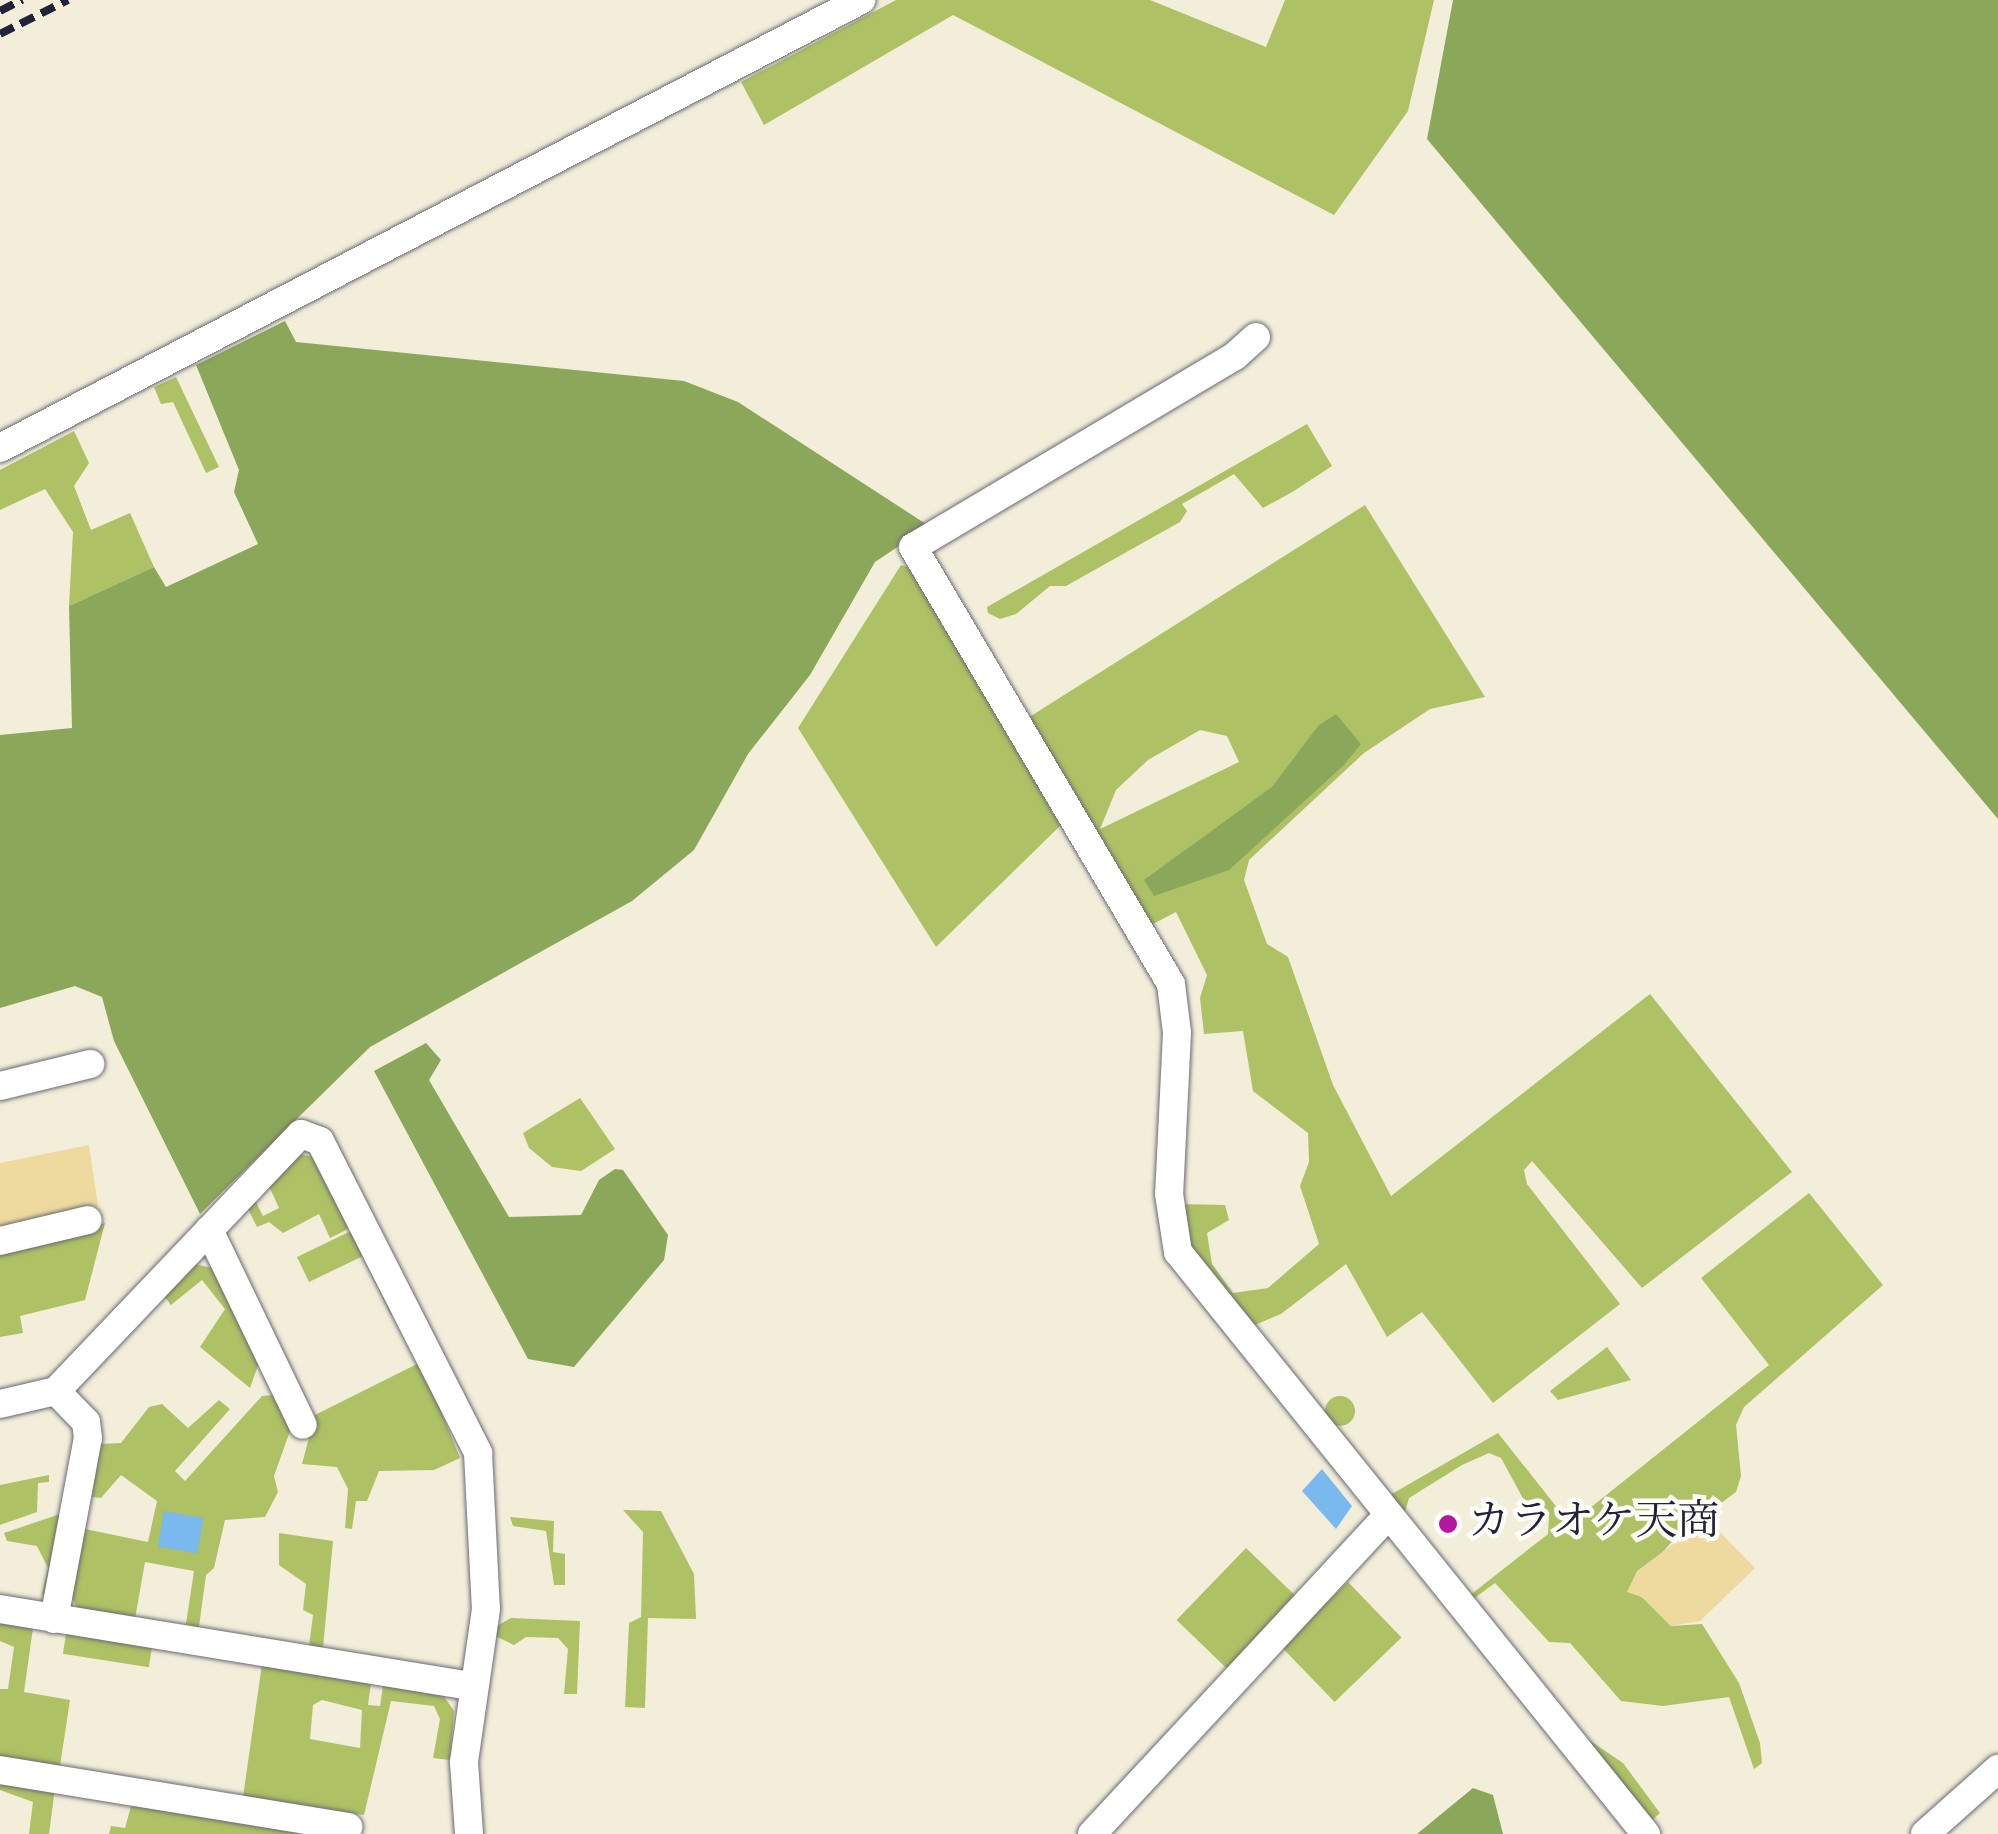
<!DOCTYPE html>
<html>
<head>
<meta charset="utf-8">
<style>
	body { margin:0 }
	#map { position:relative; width:1998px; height:1834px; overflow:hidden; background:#f3eeda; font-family:"Sorts Mill Goudy","Noto Serif JP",serif }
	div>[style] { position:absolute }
	.green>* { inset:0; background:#aec164; transform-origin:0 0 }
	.round { border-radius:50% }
	.forest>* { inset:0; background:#8aa75a }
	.sand>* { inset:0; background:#eeda9e }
	.water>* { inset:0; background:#79b9ed; transform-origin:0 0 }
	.roads { filter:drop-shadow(0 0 2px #6b6973) drop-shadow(0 0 2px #6b6973) }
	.minor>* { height:28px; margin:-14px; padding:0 14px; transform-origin:14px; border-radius:14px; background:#fff }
	.rail>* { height:8px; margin-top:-4px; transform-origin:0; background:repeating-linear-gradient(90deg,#22223b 0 15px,transparent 0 23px) }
	.dots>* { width:28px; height:28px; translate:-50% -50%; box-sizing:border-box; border:5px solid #fdfcf7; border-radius:50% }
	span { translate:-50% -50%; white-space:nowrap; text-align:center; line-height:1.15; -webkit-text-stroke:9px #fdfcf7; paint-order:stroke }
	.poi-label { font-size:42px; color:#22223b }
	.left { translate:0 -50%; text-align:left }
</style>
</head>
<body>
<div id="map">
	<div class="green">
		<div style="clip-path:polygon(896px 0,1150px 0,1266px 47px,1285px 0,1434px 0,1408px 111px,1334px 215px,953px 15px,764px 125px,741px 82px)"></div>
		<div style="clip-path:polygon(176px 377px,219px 467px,206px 473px,173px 402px,161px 404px,154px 387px)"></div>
		<div style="clip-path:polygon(1307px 424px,1332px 466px,1294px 491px,1263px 508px,1234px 474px,1182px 504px,1187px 511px,1180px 522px,1066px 586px,1050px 586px,1016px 614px,1000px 619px,988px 613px,987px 607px)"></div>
		<div style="clip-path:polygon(74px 431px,89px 463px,74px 486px,91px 530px,130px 513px,154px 567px,69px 606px,73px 532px,45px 489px,0 510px,0 470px)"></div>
		<div style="clip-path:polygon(evenodd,1365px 505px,1485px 697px,1430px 709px,1364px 753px,1249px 860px,1244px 880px,1267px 944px,1288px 957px,1333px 1085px,1391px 1196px,1650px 994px,1792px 1172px,1642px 1288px,1532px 1161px,1524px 1170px,1527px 1184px,1620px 1304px,1493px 1403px,1422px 1312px,1387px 1337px,1346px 1264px,1281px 1314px,1250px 1327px,1187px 1251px,1181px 1204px,1225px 1205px,1229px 1220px,1207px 1233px,1212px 1264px,1233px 1293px,1268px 1288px,1319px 1244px,1300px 1186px,1309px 1162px,1308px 1133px,1253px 1091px,1243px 1031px,1204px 1034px,1200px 998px,1207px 975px,1176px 912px,1151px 925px,1023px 721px,1365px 505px,1200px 730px,1227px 736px,1239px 762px,1100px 829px,1116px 790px,1148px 760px,1200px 730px)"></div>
		<div style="clip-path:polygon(901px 565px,911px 568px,1064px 822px,936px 947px,798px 728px)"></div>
		<div style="clip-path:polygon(580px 1098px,615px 1149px,581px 1171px,552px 1167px,529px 1148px,523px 1133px)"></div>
		<div style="clip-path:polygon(299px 1154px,318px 1158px,354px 1226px,330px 1238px,319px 1214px,283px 1233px,269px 1222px,257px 1227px,247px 1207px,255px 1200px,263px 1216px,279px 1208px,268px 1184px)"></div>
		<div style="clip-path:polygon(1809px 1193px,1883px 1285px,1744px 1407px,1736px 1425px,1741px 1476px,1736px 1492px,1676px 1537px,1628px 1592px,1642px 1597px,1671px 1626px,1702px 1624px,1739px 1683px,1760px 1743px,1762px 1763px,1754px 1769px,1729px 1697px,1663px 1706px,1621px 1701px,1570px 1643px,1549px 1642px,1495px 1583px,1472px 1600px,1469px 1596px,1548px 1534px,1549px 1517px,1525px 1502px,1501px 1458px,1489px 1453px,1462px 1465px,1409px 1498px,1404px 1515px,1390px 1495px,1498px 1433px,1570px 1524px,1769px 1365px,1701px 1278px)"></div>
		<div style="clip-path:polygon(105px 1223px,85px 1300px,20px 1316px,23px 1333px,0 1337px,0 1251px)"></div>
		<div style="clip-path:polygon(357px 1228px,396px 1312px,391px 1315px,363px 1256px,309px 1282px,297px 1257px)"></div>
		<div style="clip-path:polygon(194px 1264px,213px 1268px,261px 1357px,250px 1388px,200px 1347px,225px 1309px,202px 1280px,171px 1305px,161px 1292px)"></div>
		<div style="clip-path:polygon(1607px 1347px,1631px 1380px,1558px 1400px,1550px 1391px)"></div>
		<div style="clip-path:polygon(421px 1362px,460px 1458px,434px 1470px,379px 1471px,367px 1501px,356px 1501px,352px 1529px,345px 1528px,348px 1489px,337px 1467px,302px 1464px,315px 1415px)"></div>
		<div style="clip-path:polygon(275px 1395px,290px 1431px,274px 1476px,278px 1492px,265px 1517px,225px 1520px,214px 1568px,206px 1575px,199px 1627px,186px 1624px,194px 1571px,145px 1562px,135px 1619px,79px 1610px,71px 1597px,85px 1529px,148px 1542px,157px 1501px,121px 1475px,101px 1498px,92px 1497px,100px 1444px,121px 1443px,149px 1407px,162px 1404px,188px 1428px,219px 1400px,230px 1409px,175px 1471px,185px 1481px,262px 1396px)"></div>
		<div class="round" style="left:1325px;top:1396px;width:30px;height:30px"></div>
		<div style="clip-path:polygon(49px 1475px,49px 1482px,38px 1483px,37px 1512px,0 1525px,0 1485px)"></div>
		<div style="clip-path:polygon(623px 1510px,661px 1511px,694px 1574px,696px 1619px,648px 1618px,645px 1708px,625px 1707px,629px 1623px,641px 1617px,643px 1532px)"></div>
		<div style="clip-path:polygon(66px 1512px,48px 1596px,42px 1594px,48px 1568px,37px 1546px,7px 1541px,4px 1533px)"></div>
		<div style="clip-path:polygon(510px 1517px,554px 1521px,553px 1552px,565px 1554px,565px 1585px,554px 1585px,546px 1531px,513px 1526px)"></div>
		<div style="clip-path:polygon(279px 1533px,333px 1541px,323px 1648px,309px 1646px,313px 1615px,303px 1610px,306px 1584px,279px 1565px)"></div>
		<div style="left:1246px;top:1548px;width:71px;height:100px;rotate:44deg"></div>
		<div style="left:1348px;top:1582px;width:77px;height:93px;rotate:46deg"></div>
		<div style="clip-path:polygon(511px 1618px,580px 1621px,577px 1694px,564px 1694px,568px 1649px,558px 1638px,526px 1637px,514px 1645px,495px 1636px,497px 1626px)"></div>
		<div style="clip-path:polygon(0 1621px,33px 1628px,24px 1692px,70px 1700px,60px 1766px,0 1756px,0 1689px,8px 1689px,14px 1647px,0 1641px)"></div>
		<div style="left:66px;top:1634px;width:87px;height:20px;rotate:9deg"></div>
		<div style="clip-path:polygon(evenodd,262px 1664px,371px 1683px,368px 1705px,380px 1706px,383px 1686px,443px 1695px,454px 1711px,450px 1760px,433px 1758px,440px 1719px,434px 1706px,391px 1701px,364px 1815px,243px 1797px,262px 1664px,322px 1700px,362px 1710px,360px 1748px,310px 1739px,313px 1705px,322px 1700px)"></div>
		<div style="clip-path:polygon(1583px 1736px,1623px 1763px,1660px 1813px,1649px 1823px)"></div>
		<div style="clip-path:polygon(0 1779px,55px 1788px,49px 1834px,29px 1834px,33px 1802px,0 1790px)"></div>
		<div style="clip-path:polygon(133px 1799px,347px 1834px,109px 1834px,111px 1826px,125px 1828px)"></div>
	</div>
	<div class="forest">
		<div style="clip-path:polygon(1453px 0,1998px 0,1998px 819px,1427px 139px)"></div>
		<div style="clip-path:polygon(285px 321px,296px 342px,684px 381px,738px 402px,929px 526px,875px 562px,810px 675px,748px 754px,694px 850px,632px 901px,370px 1047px,200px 1214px,114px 1041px,102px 997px,75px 986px,0 1008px,0 735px,72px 728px,69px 606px,154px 567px,166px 587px,258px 544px,234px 492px,239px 470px,196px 365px)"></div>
		<div style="clip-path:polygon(1336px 714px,1361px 744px,1344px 765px,1229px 870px,1154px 896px,1144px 880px,1272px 787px,1319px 725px)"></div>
		<div style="clip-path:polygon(426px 1043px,441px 1060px,429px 1080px,509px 1217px,581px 1215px,599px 1180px,615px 1169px,623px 1170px,668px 1235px,664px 1260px,574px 1367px,528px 1359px,374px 1071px)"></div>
		<div style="clip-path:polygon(1473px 1788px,1493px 1795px,1503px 1834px,1417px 1834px)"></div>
	</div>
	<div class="sand">
		<div style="clip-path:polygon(89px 1145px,98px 1206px,0 1230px,0 1163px)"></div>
		<div style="clip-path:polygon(1707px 1519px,1755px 1568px,1700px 1621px,1671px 1626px,1642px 1597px,1627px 1592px,1637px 1571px)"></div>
	</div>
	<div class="water">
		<div style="clip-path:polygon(1322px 1469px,1352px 1506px,1336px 1529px,1302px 1491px)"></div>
		<div style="left:164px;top:1511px;width:40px;height:36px;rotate:10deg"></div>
	</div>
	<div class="roads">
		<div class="minor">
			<div style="left:1256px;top:337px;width:28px;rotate:138deg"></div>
			<div style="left:1235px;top:356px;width:374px;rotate:149.3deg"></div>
			<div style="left:913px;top:547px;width:507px;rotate:59.44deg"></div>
			<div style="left:1171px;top:984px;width:49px;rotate:83deg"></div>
			<div style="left:1177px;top:1033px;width:161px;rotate:92.8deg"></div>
			<div style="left:1169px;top:1194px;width:59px;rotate:81.2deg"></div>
			<div style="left:1178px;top:1252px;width:747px;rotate:51.2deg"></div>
			<div style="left:0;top:448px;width:971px;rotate:-27.49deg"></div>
			<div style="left:0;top:1086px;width:93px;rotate:-13.7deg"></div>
			<div style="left:209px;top:1230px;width:216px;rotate:64.3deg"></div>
			<div style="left:0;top:1241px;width:90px;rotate:-13.4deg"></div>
			<div style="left:0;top:1404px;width:57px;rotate:-13.1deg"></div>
			<div style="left:56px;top:1391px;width:355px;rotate:-46.4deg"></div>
			<div style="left:301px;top:1134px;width:20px;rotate:20deg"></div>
			<div style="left:320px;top:1141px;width:350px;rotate:63.1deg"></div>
			<div style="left:478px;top:1453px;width:156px;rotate:87.1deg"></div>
			<div style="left:486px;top:1609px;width:155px;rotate:98.2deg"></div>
			<div style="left:464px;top:1762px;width:72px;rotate:86deg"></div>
			<div style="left:0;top:1609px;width:476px;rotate:9.3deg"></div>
			<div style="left:54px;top:1619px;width:184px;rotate:-79.4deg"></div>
			<div style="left:88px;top:1438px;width:16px;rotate:-97deg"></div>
			<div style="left:86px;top:1422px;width:43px;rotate:-134.1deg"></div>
			<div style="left:0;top:1770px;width:353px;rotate:9.3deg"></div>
			<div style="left:1092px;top:1834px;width:433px;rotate:-47.1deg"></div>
			<div style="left:1925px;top:1834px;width:98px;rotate:-41.7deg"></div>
		</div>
	</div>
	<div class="rail">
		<div style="left:0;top:11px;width:25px;rotate:-27deg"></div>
		<div style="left:0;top:34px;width:76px;rotate:-26.6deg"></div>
	</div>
	<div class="dots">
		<div style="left:1448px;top:1524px;background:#b5179e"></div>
	</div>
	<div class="poi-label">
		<span class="left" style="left:1468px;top:1524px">カラオケ天商</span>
	</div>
</div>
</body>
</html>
